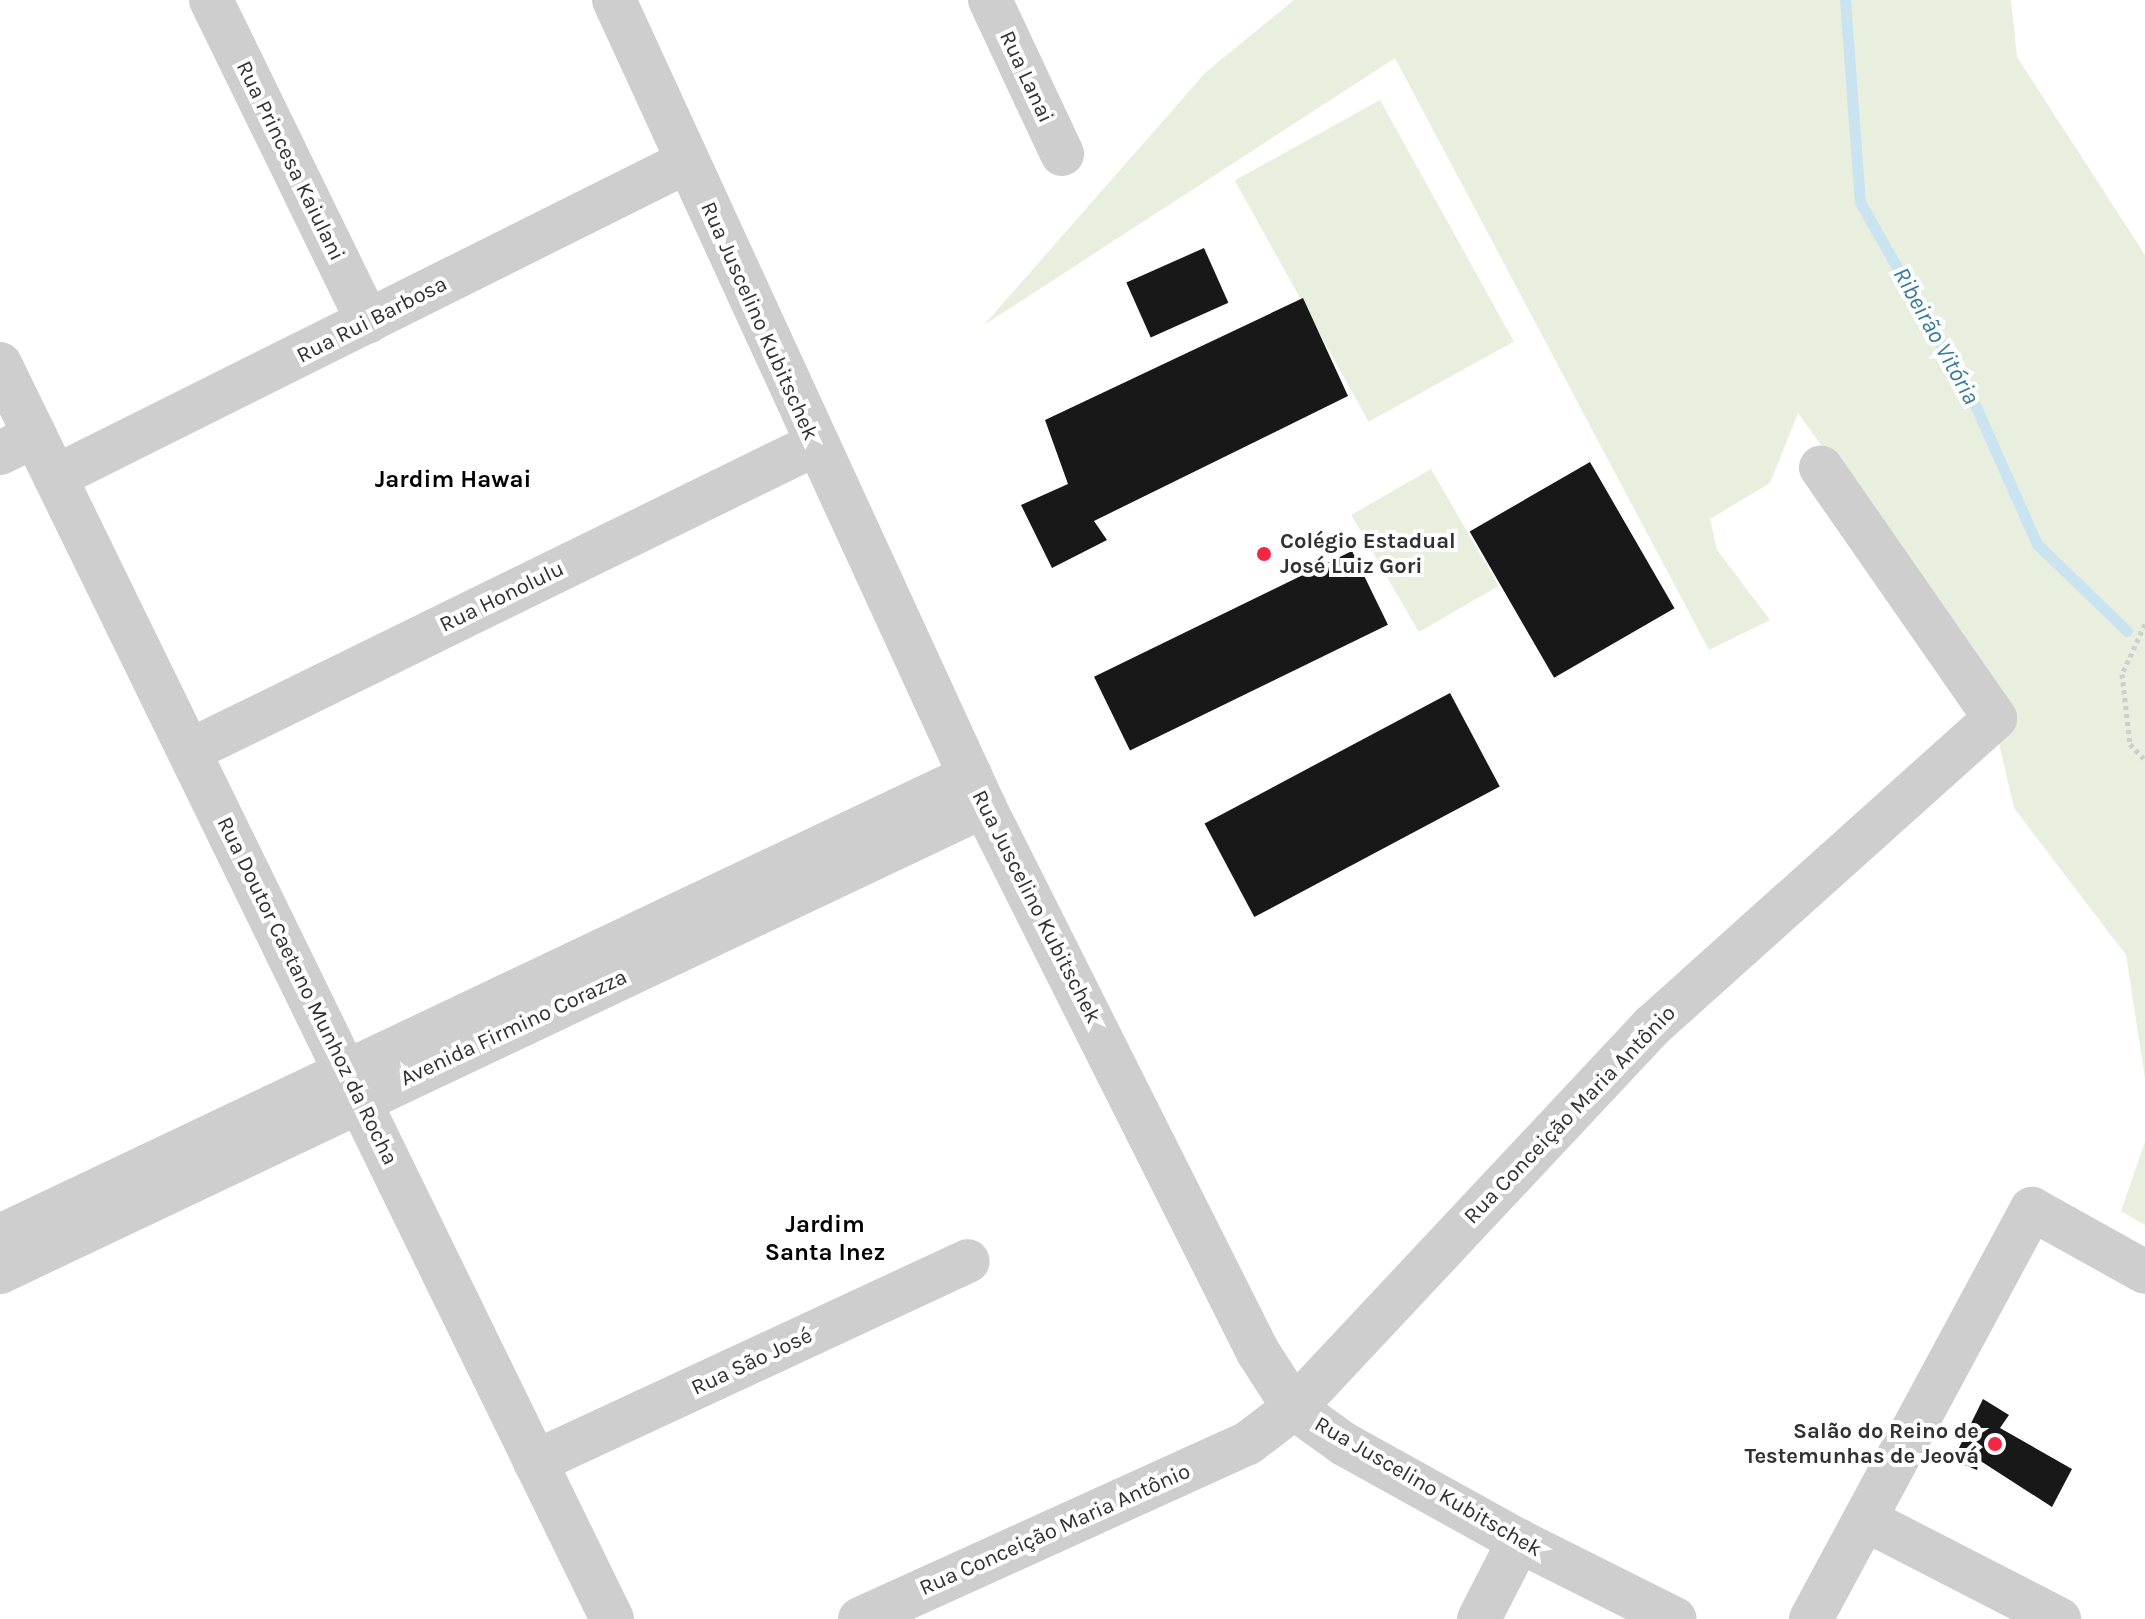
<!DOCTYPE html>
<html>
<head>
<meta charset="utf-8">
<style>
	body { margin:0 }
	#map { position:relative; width:2145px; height:1619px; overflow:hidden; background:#fff; font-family:Karla,sans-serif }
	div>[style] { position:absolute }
	.green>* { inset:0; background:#e8efde; transform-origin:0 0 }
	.stream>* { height:11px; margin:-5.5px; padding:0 5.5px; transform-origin:5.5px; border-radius:5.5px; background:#c9e3f0 }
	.building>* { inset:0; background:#181818; transform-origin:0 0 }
	.path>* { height:5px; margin-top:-2.5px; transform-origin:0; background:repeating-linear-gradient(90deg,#cecece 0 4px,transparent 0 8px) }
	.minor>* { height:44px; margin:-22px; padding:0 22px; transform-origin:22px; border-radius:22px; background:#cecece }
	.dots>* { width:22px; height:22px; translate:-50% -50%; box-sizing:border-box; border:4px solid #fff; border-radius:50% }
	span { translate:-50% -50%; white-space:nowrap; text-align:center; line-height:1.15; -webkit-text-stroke:8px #fff; paint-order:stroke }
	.street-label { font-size:22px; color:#313131 }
	.poi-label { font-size:22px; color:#313131; font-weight:700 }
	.left { translate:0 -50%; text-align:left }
	.right { translate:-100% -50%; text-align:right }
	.water-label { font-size:24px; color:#377a9b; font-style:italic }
	.neighbourhood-label { font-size:24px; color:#000; font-weight:700 }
</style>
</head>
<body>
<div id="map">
	<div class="green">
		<div style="clip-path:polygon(1294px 0,2011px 0,2017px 57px,2145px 255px,2145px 1078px,2126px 955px,2014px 808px,1982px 669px,1798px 413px,1770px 483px,1710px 519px,1717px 550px,1770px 620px,1709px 650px,1395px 58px,984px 325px,1206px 72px)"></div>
		<div style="left:1380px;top:100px;width:276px;height:166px;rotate:61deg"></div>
		<div style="left:1431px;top:469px;width:135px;height:92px;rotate:60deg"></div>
		<div style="clip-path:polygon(2145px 1142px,2145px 1225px,2121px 1211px)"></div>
	</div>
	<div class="stream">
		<div style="left:1845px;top:0;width:203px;rotate:85.8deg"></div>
		<div style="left:1860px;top:202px;width:236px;rotate:60.5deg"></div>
		<div style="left:1976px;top:407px;width:150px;rotate:66deg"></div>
		<div style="left:2037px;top:544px;width:125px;rotate:44deg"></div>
	</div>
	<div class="building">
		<div style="left:1204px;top:248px;width:60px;height:85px;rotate:66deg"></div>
		<div style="clip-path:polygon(1303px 298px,1348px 396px,1094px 521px,1107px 540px,1052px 568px,1021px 505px,1068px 484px,1045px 420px)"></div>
		<div style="left:1590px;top:462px;width:169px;height:139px;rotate:60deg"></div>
		<div style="left:1352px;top:551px;width:82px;height:287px;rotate:64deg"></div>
		<div style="left:1450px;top:693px;width:106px;height:278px;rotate:62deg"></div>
		<div style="clip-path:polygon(1983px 1399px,2009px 1415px,2000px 1428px,2072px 1469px,2052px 1507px,1979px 1460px,1977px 1470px,1953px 1460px)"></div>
	</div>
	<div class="path">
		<div style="left:2145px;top:624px;width:55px;rotate:114.7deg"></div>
		<div style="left:2122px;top:674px;width:70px;rotate:83.5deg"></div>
		<div style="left:2130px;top:744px;width:22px;rotate:47deg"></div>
	</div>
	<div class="minor">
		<div style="left:211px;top:0;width:358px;rotate:64deg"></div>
		<div style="left:614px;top:0;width:887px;rotate:65.34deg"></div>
		<div style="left:984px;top:806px;width:611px;rotate:63.35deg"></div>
		<div style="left:1258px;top:1352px;width:67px;rotate:57.3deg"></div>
		<div style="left:1294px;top:1408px;width:62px;rotate:35.8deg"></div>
		<div style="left:1344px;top:1444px;width:200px;rotate:29deg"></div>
		<div style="left:1519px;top:1541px;width:174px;rotate:26.6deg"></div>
		<div style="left:990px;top:0;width:170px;rotate:64.9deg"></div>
		<div style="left:0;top:364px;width:1396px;rotate:64deg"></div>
		<div style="left:0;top:453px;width:39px;rotate:-26deg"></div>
		<div style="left:55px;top:477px;width:707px;rotate:-26.53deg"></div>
		<div style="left:191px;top:750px;width:694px;rotate:-26.08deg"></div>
		<div style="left:0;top:1236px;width:1074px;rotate:-25.37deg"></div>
		<div style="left:0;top:1272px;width:1089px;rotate:-25.34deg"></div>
		<div style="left:535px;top:1462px;width:477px;rotate:-24.9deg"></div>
		<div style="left:1868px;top:1521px;width:215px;rotate:27.2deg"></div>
		<div style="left:860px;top:1619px;width:426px;rotate:-24.4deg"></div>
		<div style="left:1248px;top:1443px;width:58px;rotate:-37.3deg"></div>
		<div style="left:1294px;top:1408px;width:524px;rotate:-46.86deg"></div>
		<div style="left:1652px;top:1026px;width:461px;rotate:-41.9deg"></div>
		<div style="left:1995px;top:718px;width:305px;rotate:-124.8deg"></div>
		<div style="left:1479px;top:1619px;width:88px;rotate:-62.9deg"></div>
		<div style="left:1811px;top:1619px;width:466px;rotate:-61.7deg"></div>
		<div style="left:2032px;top:1209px;width:129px;rotate:29.1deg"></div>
	</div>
	<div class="dots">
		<div style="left:1264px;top:554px;background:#f32743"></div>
		<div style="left:1995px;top:1444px;background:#f32743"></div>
	</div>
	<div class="street-label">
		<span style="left:1026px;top:77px;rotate:65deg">Rua Lanai</span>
		<span style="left:290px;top:161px;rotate:64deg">Rua Princesa Kaiulani</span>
		<span style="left:372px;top:320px;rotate:-27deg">Rua Rui Barbosa</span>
		<span style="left:759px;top:321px;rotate:66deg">Rua Juscelino Kubitschek</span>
		<span style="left:502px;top:597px;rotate:-26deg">Rua Honolulu</span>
		<span style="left:1036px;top:907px;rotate:63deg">Rua Juscelino Kubitschek</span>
		<span style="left:307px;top:991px;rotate:64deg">Rua Doutor Caetano Munhoz da Rocha</span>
		<span style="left:514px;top:1028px;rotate:-25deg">Avenida Firmino Corazza</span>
		<span style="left:1570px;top:1115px;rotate:-46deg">Rua Conceição Maria Antônio</span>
		<span style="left:752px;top:1362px;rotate:-25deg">Rua São José</span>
		<span style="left:1428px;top:1487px;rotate:30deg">Rua Juscelino Kubitschek</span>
		<span style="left:1055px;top:1530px;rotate:-24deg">Rua Conceição Maria Antônio</span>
	</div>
	<div class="poi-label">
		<span class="left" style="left:1280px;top:554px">Colégio Estadual<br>José Luiz Gori</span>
		<span class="right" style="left:1979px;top:1444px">Salão do Reino de<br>Testemunhas de Jeová</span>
	</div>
	<div class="water-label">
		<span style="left:1936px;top:336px;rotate:61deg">Ribeirão Vitória</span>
	</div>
	<div class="neighbourhood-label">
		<span style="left:453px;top:480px">Jardim Hawai</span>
		<span style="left:825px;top:1239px">Jardim<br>Santa Inez</span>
	</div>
</div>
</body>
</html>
